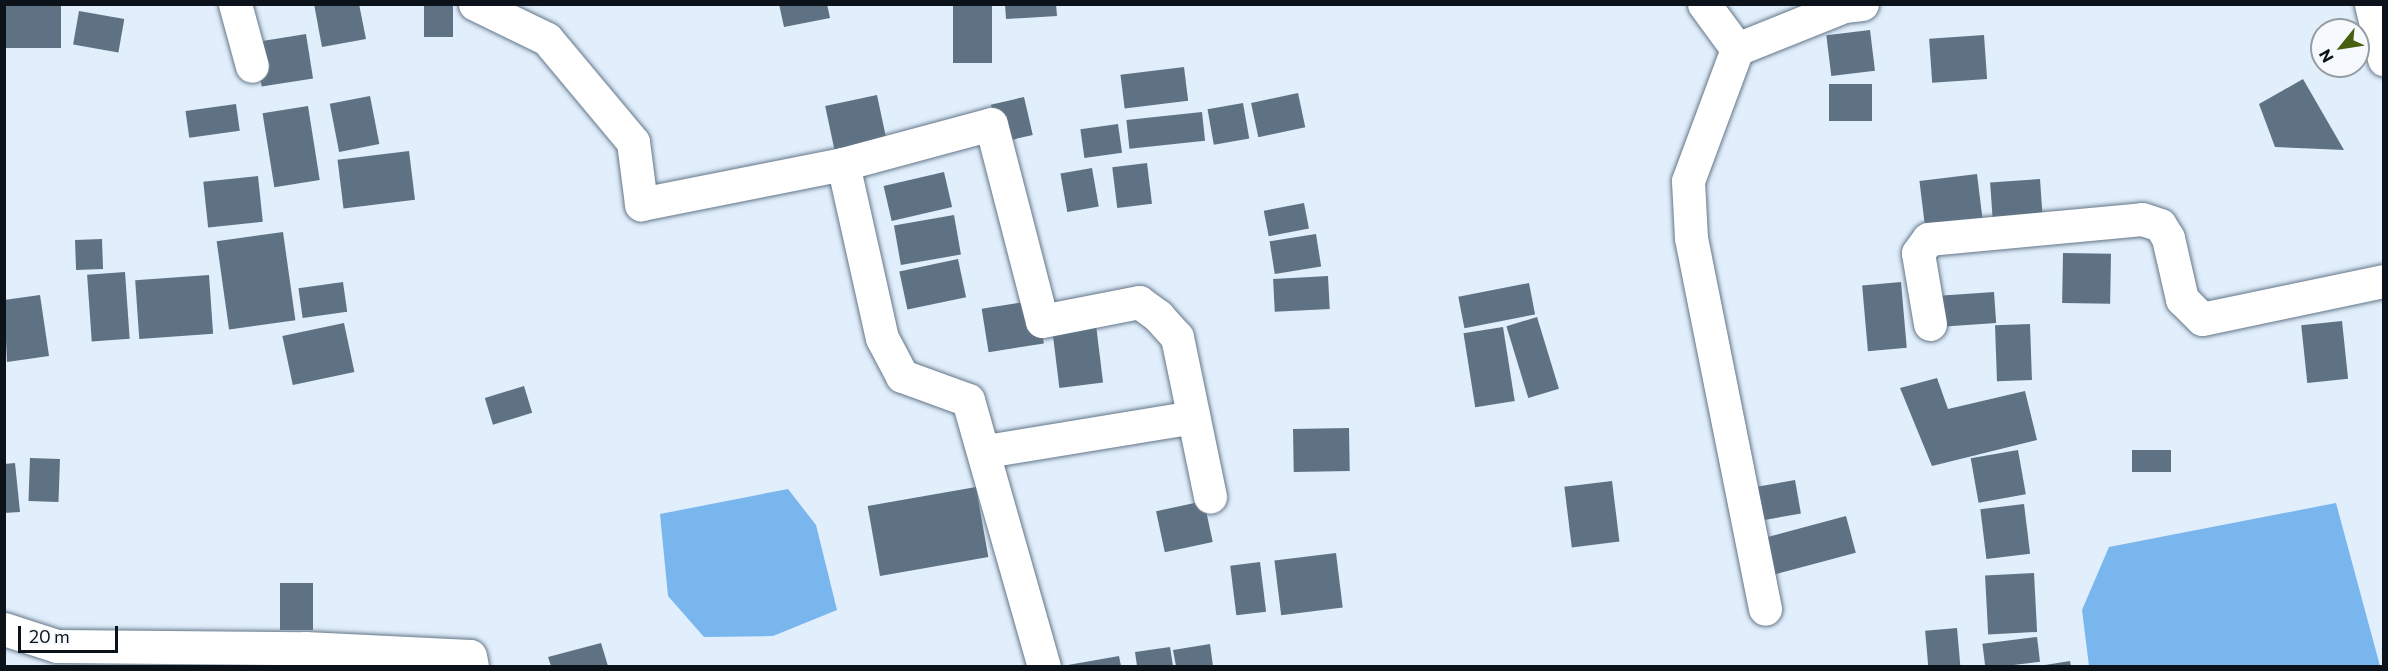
<!DOCTYPE html>
<html>
<head>
<meta charset="utf-8">
<style>
	body { margin:0 }
	#map { position:relative; width:2388px; height:671px; overflow:hidden; background:#e1eefb; font-family:Commissioner,sans-serif }
	div>[style] { position:absolute }
	.water>* { inset:0; background:#79b6ee }
	.building>* { inset:0; background:#5f7284; transform-origin:0 0 }
	.roads { filter:drop-shadow(0 0 2px #637688) drop-shadow(0 0 2px #637688) }
	.minor>* { height:33px; margin:-16.5px; padding:0 16.5px; transform-origin:16.5px; border-radius:16.5px; background:#fff }
	span { translate:-50% -50%; white-space:nowrap; text-align:center; line-height:1.15; -webkit-text-stroke:6px #f6fafe; paint-order:stroke }
	.frame { position:absolute; inset:0; border:6px solid #0b1219; pointer-events:none }
	.north { position:absolute; left:2310px; top:18px; width:60px; height:60px; box-sizing:border-box; background:#f6fafe; border:2px solid #989da2; border-radius:50%; rotate:240deg; font-size:16px; font-weight:700; line-height:24px; text-align:center; color:#0b1219 }
	.north::after { content:''; display:block; margin:auto; width:21px; height:27px; background:#466010; clip-path:polygon(50% 0,100% 100%,50% 72%,0 100%) }
	.scale { position:absolute; left:18px; top:626px; width:100px; height:27px; box-sizing:border-box; border:3px solid #0b1219; border-top:0; padding-left:8px; font-size:18px; line-height:21px; white-space:nowrap; color:#0b1219; -webkit-text-stroke:4px #f6fafe; paint-order:stroke }
</style>
</head>
<body>
<div id="map">
	<div class="water">
		<div style="clip-path:polygon(788px 489px,816px 525px,837px 610px,773px 636px,704px 637px,668px 596px,660px 514px)"></div>
		<div style="clip-path:polygon(2336px 503px,2380px 666px,2089px 666px,2082px 610px,2109px 547px)"></div>
	</div>
	<div class="building">
		<div style="left:4px;top:4px;width:57px;height:44px"></div>
		<div style="clip-path:polygon(314px 4px,359px 4px,366px 39px,322px 47px)"></div>
		<div style="left:424px;top:4px;width:29px;height:33px"></div>
		<div style="clip-path:polygon(779px 4px,827px 4px,830px 18px,784px 27px)"></div>
		<div style="left:953px;top:4px;width:39px;height:59px"></div>
		<div style="clip-path:polygon(1005px 4px,1056px 4px,1057px 16px,1006px 19px)"></div>
		<div style="left:79px;top:11px;width:46px;height:34px;rotate:10deg"></div>
		<div style="left:1870px;top:30px;width:41px;height:44px;rotate:83deg"></div>
		<div style="left:306px;top:34px;width:45px;height:52px;rotate:81deg"></div>
		<div style="left:1984px;top:35px;width:44px;height:55px;rotate:86deg"></div>
		<div style="left:1184px;top:67px;width:34px;height:64px;rotate:83deg"></div>
		<div style="clip-path:polygon(2303px 79px,2344px 150px,2275px 147px,2259px 104px)"></div>
		<div style="left:1829px;top:84px;width:43px;height:37px"></div>
		<div style="left:1298px;top:93px;width:35px;height:48px;rotate:78deg"></div>
		<div style="left:877px;top:95px;width:49px;height:53px;rotate:78deg"></div>
		<div style="left:370px;top:96px;width:49px;height:41px;rotate:79deg"></div>
		<div style="left:1024px;top:97px;width:39px;height:34px;rotate:77deg"></div>
		<div style="left:1243px;top:103px;width:36px;height:36px;rotate:80deg"></div>
		<div style="left:236px;top:104px;width:27px;height:51px;rotate:82deg"></div>
		<div style="left:308px;top:106px;width:75px;height:46px;rotate:81deg"></div>
		<div style="left:1202px;top:112px;width:29px;height:76px;rotate:84deg"></div>
		<div style="left:1118px;top:124px;width:29px;height:38px;rotate:82deg"></div>
		<div style="left:409px;top:151px;width:49px;height:72px;rotate:83deg"></div>
		<div style="left:1147px;top:163px;width:41px;height:35px;rotate:83deg"></div>
		<div style="left:1092px;top:168px;width:39px;height:32px;rotate:80deg"></div>
		<div style="left:944px;top:172px;width:36px;height:62px;rotate:77deg"></div>
		<div style="left:1977px;top:174px;width:51px;height:58px;rotate:83deg"></div>
		<div style="left:258px;top:176px;width:46px;height:55px;rotate:84deg"></div>
		<div style="left:2040px;top:179px;width:44px;height:50px;rotate:86deg"></div>
		<div style="left:1304px;top:203px;width:26px;height:41px;rotate:79deg"></div>
		<div style="left:954px;top:215px;width:40px;height:61px;rotate:80deg"></div>
		<div style="left:283px;top:232px;width:89px;height:67px;rotate:82deg"></div>
		<div style="left:1316px;top:234px;width:33px;height:47px;rotate:81deg"></div>
		<div style="left:102px;top:239px;width:30px;height:27px;rotate:88deg"></div>
		<div style="left:2063px;top:253px;width:48px;height:50px;rotate:1deg"></div>
		<div style="left:958px;top:259px;width:39px;height:60px;rotate:78deg"></div>
		<div style="left:125px;top:272px;width:67px;height:38px;rotate:86deg"></div>
		<div style="left:209px;top:275px;width:59px;height:74px;rotate:86deg"></div>
		<div style="left:1328px;top:276px;width:33px;height:55px;rotate:87deg"></div>
		<div style="left:343px;top:282px;width:30px;height:45px;rotate:82deg"></div>
		<div style="left:1901px;top:282px;width:66px;height:39px;rotate:85deg"></div>
		<div style="left:1529px;top:283px;width:32px;height:72px;rotate:79deg"></div>
		<div style="left:1994px;top:292px;width:31px;height:55px;rotate:86deg"></div>
		<div style="clip-path:polygon(40px 295px,49px 356px,7px 362px,4px 300px)"></div>
		<div style="left:1037px;top:300px;width:44px;height:56px;rotate:81deg"></div>
		<div style="left:1537px;top:317px;width:75px;height:32px;rotate:73deg"></div>
		<div style="left:2342px;top:321px;width:58px;height:41px;rotate:84deg"></div>
		<div style="left:344px;top:323px;width:50px;height:63px;rotate:78deg"></div>
		<div style="left:2030px;top:324px;width:56px;height:35px;rotate:88deg"></div>
		<div style="left:1096px;top:325px;width:58px;height:44px;rotate:83deg"></div>
		<div style="left:1503px;top:327px;width:75px;height:40px;rotate:81deg"></div>
		<div style="clip-path:polygon(1937px 378px,1948px 409px,2025px 391px,2037px 440px,1932px 466px,1900px 388px)"></div>
		<div style="left:524px;top:386px;width:28px;height:41px;rotate:73deg"></div>
		<div style="left:1349px;top:428px;width:43px;height:56px;rotate:89deg"></div>
		<div style="left:2018px;top:450px;width:45px;height:48px;rotate:80deg"></div>
		<div style="left:2171px;top:450px;width:22px;height:39px;rotate:90deg"></div>
		<div style="left:30px;top:458px;width:30px;height:43px;rotate:2deg"></div>
		<div style="clip-path:polygon(15px 463px,20px 512px,4px 513px,4px 464px)"></div>
		<div style="left:1795px;top:480px;width:34px;height:47px;rotate:80deg"></div>
		<div style="left:1612px;top:481px;width:61px;height:48px;rotate:83deg"></div>
		<div style="left:976px;top:487px;width:71px;height:110px;rotate:80deg"></div>
		<div style="left:1204px;top:501px;width:42px;height:49px;rotate:78deg"></div>
		<div style="left:2024px;top:504px;width:50px;height:44px;rotate:83deg"></div>
		<div style="left:1846px;top:516px;width:38px;height:85px;rotate:75deg"></div>
		<div style="left:1336px;top:553px;width:55px;height:62px;rotate:83deg"></div>
		<div style="left:1260px;top:562px;width:50px;height:30px;rotate:83deg"></div>
		<div style="left:2034px;top:573px;width:59px;height:49px;rotate:87deg"></div>
		<div style="left:313px;top:583px;width:47px;height:33px;rotate:90deg"></div>
		<div style="left:1957px;top:628px;width:38px;height:32px;rotate:85deg"></div>
		<div style="left:2037px;top:637px;width:25px;height:55px;rotate:83deg"></div>
		<div style="clip-path:polygon(601px 643px,608px 666px,551px 666px,548px 657px)"></div>
		<div style="clip-path:polygon(1210px 644px,1213px 666px,1176px 666px,1173px 650px)"></div>
		<div style="clip-path:polygon(1170px 647px,1173px 666px,1137px 666px,1135px 652px)"></div>
		<div style="clip-path:polygon(1119px 656px,1121px 666px,1069px 666px,1068px 665px)"></div>
		<div style="clip-path:polygon(2070px 661px,2071px 666px,2045px 666px,2045px 665px)"></div>
	</div>
	<div class="roads">
		<div class="minor">
			<div style="left:235px;top:4px;width:64px;rotate:74.7deg"></div>
			<div style="left:475px;top:4px;width:80px;rotate:25.9deg"></div>
			<div style="left:547px;top:39px;width:134px;rotate:50.1deg"></div>
			<div style="left:633px;top:142px;width:63px;rotate:82.6deg"></div>
			<div style="left:641px;top:204px;width:206px;rotate:-11.2deg"></div>
			<div style="left:843px;top:164px;width:153px;rotate:-15.1deg"></div>
			<div style="left:991px;top:124px;width:203px;rotate:75.5deg"></div>
			<div style="left:1042px;top:321px;width:99px;rotate:-11.1deg"></div>
			<div style="left:1139px;top:302px;width:24px;rotate:36deg"></div>
			<div style="left:1158px;top:316px;width:28px;rotate:48deg"></div>
			<div style="left:1177px;top:337px;width:163px;rotate:78.3deg"></div>
			<div style="left:1704px;top:4px;width:56px;rotate:53.7deg"></div>
			<div style="left:1737px;top:49px;width:141px;rotate:110.4deg"></div>
			<div style="left:1688px;top:181px;width:57px;rotate:87deg"></div>
			<div style="left:1691px;top:238px;width:378px;rotate:78.7deg"></div>
			<div style="left:2371px;top:4px;width:57px;rotate:76.7deg"></div>
			<div style="left:1737px;top:49px;width:115px;rotate:-21.9deg"></div>
			<div style="left:1844px;top:6px;width:18px;rotate:-6deg"></div>
			<div style="left:843px;top:164px;width:178px;rotate:77.4deg"></div>
			<div style="left:882px;top:338px;width:43px;rotate:62.2deg"></div>
			<div style="left:902px;top:376px;width:70px;rotate:20deg"></div>
			<div style="left:968px;top:400px;width:277px;rotate:74.1deg"></div>
			<div style="left:1930px;top:324px;width:72px;rotate:-99.6deg"></div>
			<div style="left:1918px;top:253px;width:17px;rotate:-54deg"></div>
			<div style="left:1928px;top:239px;width:215px;rotate:-5.3deg"></div>
			<div style="left:2142px;top:219px;width:19px;rotate:18deg"></div>
			<div style="left:2160px;top:225px;width:15px;rotate:58deg"></div>
			<div style="left:2168px;top:238px;width:63px;rotate:77.1deg"></div>
			<div style="left:2182px;top:299px;width:28px;rotate:45deg"></div>
			<div style="left:2202px;top:319px;width:186px;rotate:-11.8deg"></div>
			<div style="left:986px;top:451px;width:210px;rotate:-9.3deg"></div>
			<div style="left:4px;top:629px;width:56px;rotate:17.8deg"></div>
			<div style="left:57px;top:646px;width:248px;rotate:0.5deg"></div>
			<div style="left:305px;top:648px;width:165px;rotate:2.8deg"></div>
			<div style="left:470px;top:656px;width:10px;rotate:79deg"></div>
		</div>
	</div>
	<div class="frame"></div>
	<div class="north">N</div>
	<div class="scale">20 m</div>
</div>
</body>
</html>
